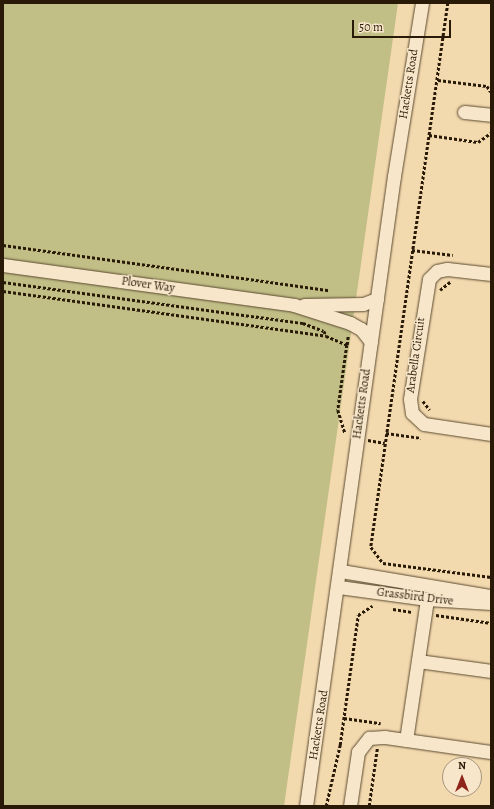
<!DOCTYPE html>
<html>
<head>
<meta charset="utf-8">
<style>
	body { margin:0 }
	#map { position:relative; width:494px; height:809px; overflow:hidden; background:#f3d9ae; font-family:Alegreya,serif }
	div>[style] { position:absolute }
	.green>* { inset:0; background:#c1be86 }
	.path>* { height:2.5px; margin-top:-1.25px; transform-origin:0; background:repeating-linear-gradient(90deg,#281a06 0 3px,transparent 0 5px) }
	.roads { filter:drop-shadow(0 0 1px #5b4a30) drop-shadow(0 0 1px #5b4a30) }
	.minor>* { height:13px; margin:-6.5px; padding:0 6.5px; transform-origin:6.5px; border-radius:6.5px; background:#f7e6ca }
	span { translate:-50% -50%; white-space:nowrap; text-align:center; line-height:1.15; -webkit-text-stroke:3px #f7e6ca; paint-order:stroke }
	.street-label { font-size:12px; color:#281a06 }
	.frame { position:absolute; inset:0; border:4px solid #281a06; pointer-events:none }
	.north { position:absolute; left:442px; top:757px; width:40px; height:40px; box-sizing:border-box; background:#f7e6ca; border:1px solid #a4947c; border-radius:50%; rotate:0deg; font-size:11px; font-weight:700; line-height:16px; text-align:center; color:#281a06 }
	.north::after { content:''; display:block; margin:auto; width:14px; height:18px; background:#8f2418; clip-path:polygon(50% 0,100% 100%,50% 72%,0 100%) }
	.scale { position:absolute; left:352px; top:20px; width:99px; height:18px; box-sizing:border-box; border:2px solid #281a06; border-top:0; padding-left:5px; font-size:12px; line-height:14px; white-space:nowrap; color:#281a06; -webkit-text-stroke:3px #f7e6ca; paint-order:stroke }
</style>
</head>
<body>
<div id="map">
	<div class="green">
		<div style="clip-path:polygon(3px 3px,398px 3px,284px 806px,3px 806px)"></div>
	</div>
	<div class="path">
		<div style="left:448px;top:3px;width:549px;rotate:98.06deg"></div>
		<div style="left:371px;top:547px;width:20px;rotate:53deg"></div>
		<div style="left:383px;top:563px;width:109px;rotate:7.4deg"></div>
		<div style="left:438px;top:80px;width:49px;rotate:7deg"></div>
		<div style="left:487px;top:86px;width:7px;rotate:56deg"></div>
		<div style="left:429px;top:135px;width:49px;rotate:8.1deg"></div>
		<div style="left:478px;top:142px;width:16px;rotate:-35deg"></div>
		<div style="left:3px;top:245px;width:329px;rotate:7.9deg"></div>
		<div style="left:412px;top:250px;width:41px;rotate:7deg"></div>
		<div style="left:3px;top:282px;width:303px;rotate:7.8deg"></div>
		<div style="left:303px;top:323px;width:22px;rotate:21deg"></div>
		<div style="left:324px;top:331px;width:4px;rotate:63deg"></div>
		<div style="left:440px;top:290px;width:13px;rotate:-39deg"></div>
		<div style="left:3px;top:291px;width:326px;rotate:7.9deg"></div>
		<div style="left:326px;top:336px;width:23px;rotate:23deg"></div>
		<div style="left:347px;top:345px;width:66px;rotate:97.9deg"></div>
		<div style="left:338px;top:410px;width:24px;rotate:73deg"></div>
		<div style="left:347px;top:345px;width:10px;rotate:-84deg"></div>
		<div style="left:423px;top:401px;width:11px;rotate:52deg"></div>
		<div style="left:386px;top:433px;width:35px;rotate:8deg"></div>
		<div style="left:368px;top:440px;width:17px;rotate:10deg"></div>
		<div style="left:393px;top:609px;width:20px;rotate:9deg"></div>
		<div style="left:436px;top:615px;width:56px;rotate:8.3deg"></div>
		<div style="left:344px;top:718px;width:37px;rotate:8deg"></div>
		<div style="left:326px;top:806px;width:63px;rotate:-77.1deg"></div>
		<div style="left:340px;top:745px;width:131px;rotate:-82.1deg"></div>
		<div style="left:358px;top:615px;width:17px;rotate:-33deg"></div>
		<div style="left:369px;top:806px;width:58px;rotate:-82deg"></div>
	</div>
	<div class="roads">
		<div class="minor">
			<div style="left:464px;top:112px;width:27px;rotate:6deg"></div>
			<div style="left:3px;top:265px;width:294px;rotate:7.8deg"></div>
			<div style="left:294px;top:305px;width:59px;rotate:17.8deg"></div>
			<div style="left:350px;top:323px;width:13px;rotate:29deg"></div>
			<div style="left:361px;top:329px;width:16px;rotate:52deg"></div>
			<div style="left:491px;top:274px;width:44px;rotate:-173.5deg"></div>
			<div style="left:447px;top:269px;width:10px;rotate:169deg"></div>
			<div style="left:437px;top:271px;width:11px;rotate:135deg"></div>
			<div style="left:429px;top:279px;width:121px;rotate:99deg"></div>
			<div style="left:410px;top:399px;width:14px;rotate:82deg"></div>
			<div style="left:412px;top:413px;width:16px;rotate:43deg"></div>
			<div style="left:424px;top:424px;width:68px;rotate:8.5deg"></div>
			<div style="left:304px;top:305px;width:59px;rotate:-1deg"></div>
			<div style="left:363px;top:304px;width:15px;rotate:-20deg"></div>
			<div style="left:341px;top:571px;width:152px;rotate:9.5deg"></div>
			<div style="left:339px;top:587px;width:89px;rotate:7.8deg"></div>
			<div style="left:427px;top:599px;width:64px;rotate:3.6deg"></div>
			<div style="left:418px;top:661px;width:74px;rotate:7.8deg"></div>
			<div style="left:406px;top:740px;width:143px;rotate:-81.5deg"></div>
			<div style="left:306px;top:806px;width:636px;rotate:-82.05deg"></div>
			<div style="left:394px;top:176px;width:175px;rotate:-80.8deg"></div>
			<div style="left:350px;top:806px;width:55px;rotate:-81.6deg"></div>
			<div style="left:358px;top:752px;width:18px;rotate:-52deg"></div>
			<div style="left:369px;top:738px;width:16px;rotate:-4deg"></div>
			<div style="left:385px;top:737px;width:107px;rotate:8.1deg"></div>
		</div>
	</div>
	<div class="street-label">
		<span style="left:409px;top:84px;rotate:-81deg">Hacketts Road</span>
		<span style="left:148px;top:285px;rotate:8deg">Plover Way</span>
		<span style="left:416px;top:355px;rotate:-82deg">Arabella Circuit</span>
		<span style="left:362px;top:404px;rotate:-82deg">Hacketts Road</span>
		<span style="left:415px;top:597px;rotate:7deg">Grassbird Drive</span>
		<span style="left:319px;top:725px;rotate:-81deg">Hacketts Road</span>
	</div>
	<div class="frame"></div>
	<div class="north">N</div>
	<div class="scale">50 m</div>
</div>
</body>
</html>
